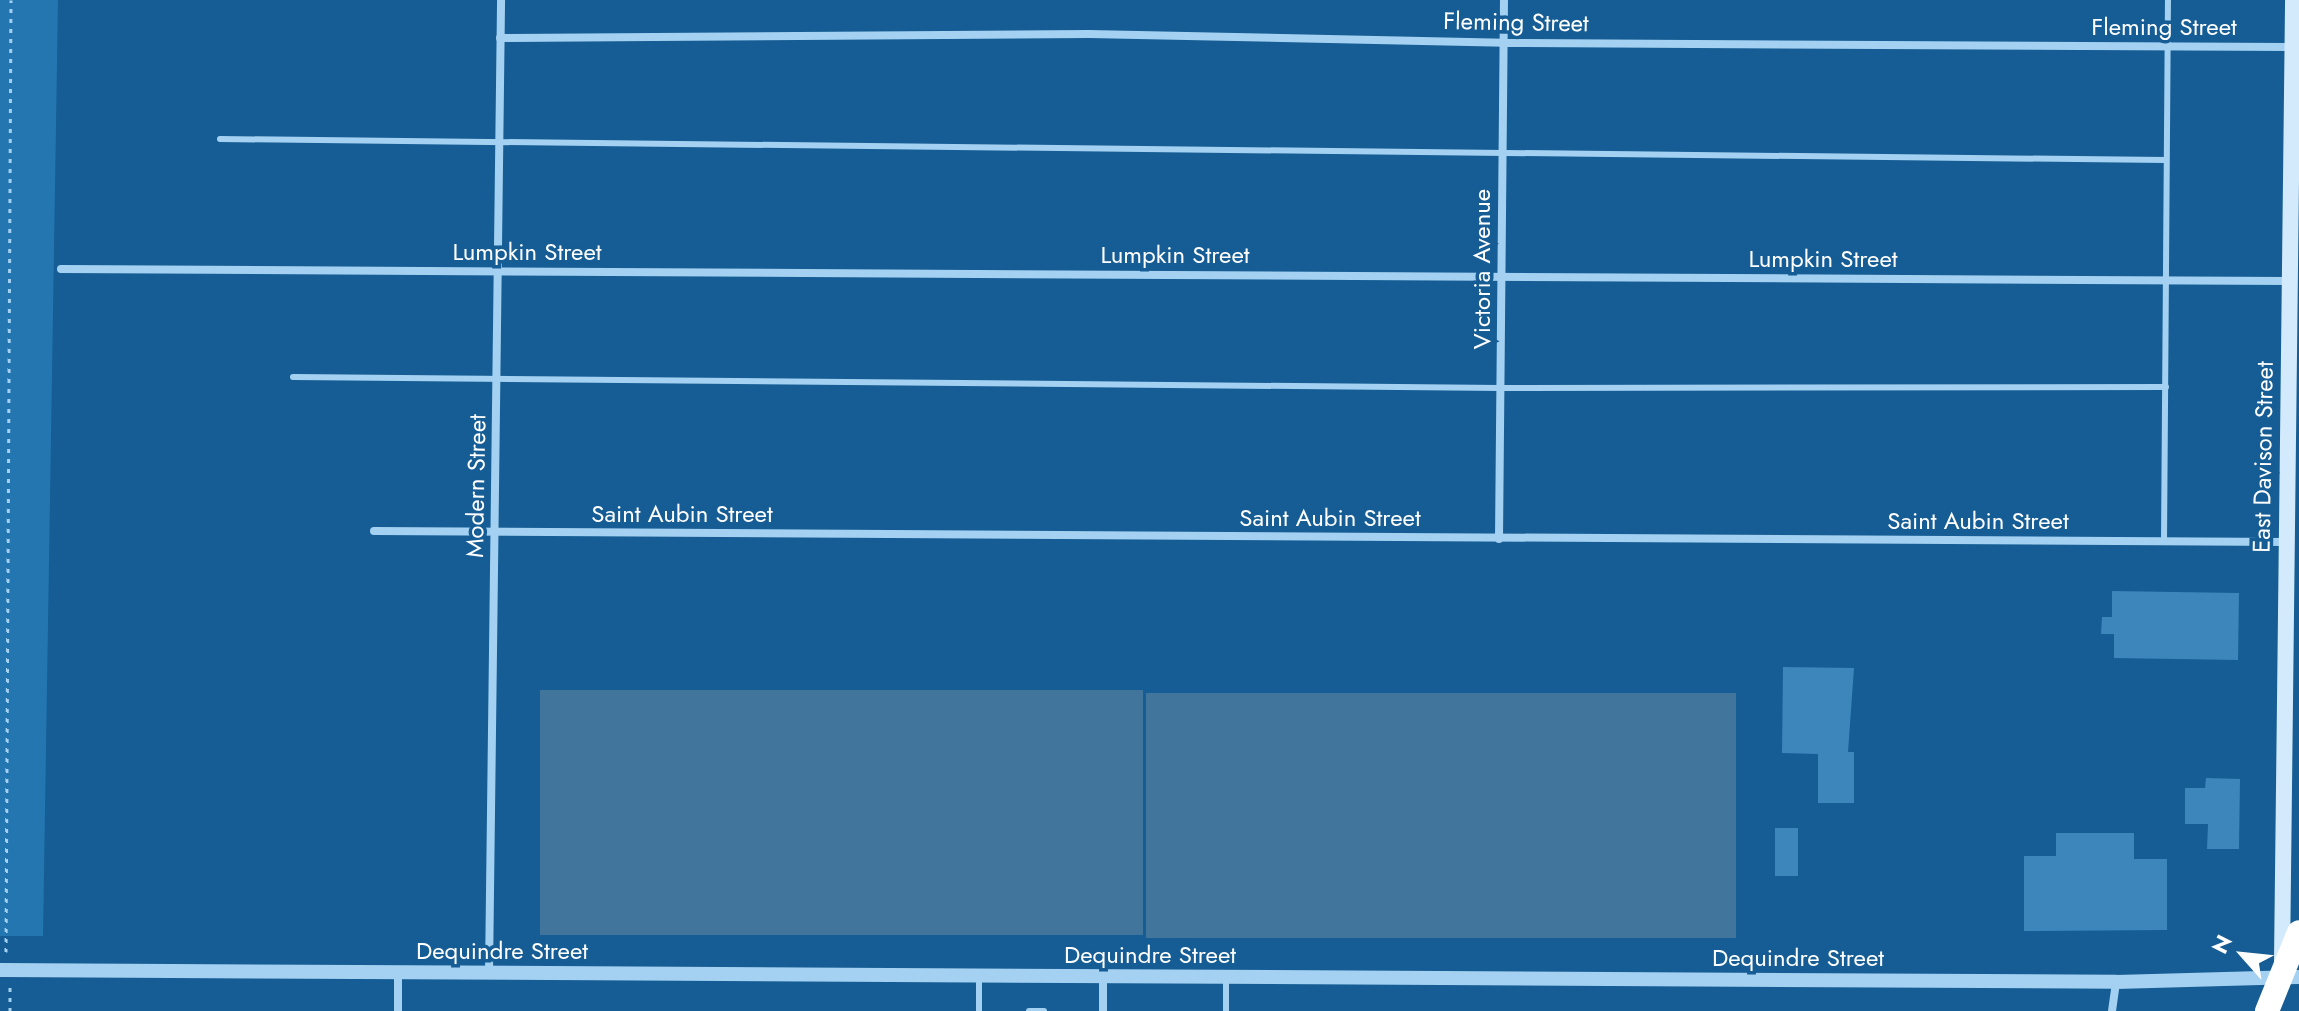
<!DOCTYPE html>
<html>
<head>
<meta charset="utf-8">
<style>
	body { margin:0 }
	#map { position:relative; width:2299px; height:1011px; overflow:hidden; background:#155d94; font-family:Jost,sans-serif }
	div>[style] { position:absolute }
	.green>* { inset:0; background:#2476b1 }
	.water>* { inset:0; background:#41759c; transform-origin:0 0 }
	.building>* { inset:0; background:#3d86bc; transform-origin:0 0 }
	.path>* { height:3px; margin-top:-1.5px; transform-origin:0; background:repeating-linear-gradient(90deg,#a4d1f1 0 4px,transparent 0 10px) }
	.service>* { height:6px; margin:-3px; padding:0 3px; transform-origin:3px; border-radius:3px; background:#a4d1f1 }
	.minor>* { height:8px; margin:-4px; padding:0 4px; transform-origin:4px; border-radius:4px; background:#a4d1f1 }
	.tertiary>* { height:14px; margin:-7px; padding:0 7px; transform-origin:7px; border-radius:7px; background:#a4d1f1 }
	.secondary>* { height:16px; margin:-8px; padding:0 8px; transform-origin:8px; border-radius:8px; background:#d3eafc }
	.motorway-bridge>* { height:24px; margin:-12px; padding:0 12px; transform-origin:12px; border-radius:12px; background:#fff }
	span { translate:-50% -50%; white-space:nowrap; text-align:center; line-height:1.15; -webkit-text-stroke:7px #155d94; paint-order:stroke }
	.street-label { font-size:24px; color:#fff }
	.north { position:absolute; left:2203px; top:915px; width:80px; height:80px; -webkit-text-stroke:6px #155d94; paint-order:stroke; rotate:297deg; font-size:22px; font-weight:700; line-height:32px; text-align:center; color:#fff }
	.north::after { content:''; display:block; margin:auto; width:28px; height:36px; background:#fff; clip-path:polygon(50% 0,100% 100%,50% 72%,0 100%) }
</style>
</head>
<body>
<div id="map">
	<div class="green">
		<div style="clip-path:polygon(0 0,58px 0,43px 936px,0 936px)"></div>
	</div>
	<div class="water">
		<div style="left:540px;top:690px;width:603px;height:245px"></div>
		<div style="left:1146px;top:693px;width:590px;height:245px"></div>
	</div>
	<div class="building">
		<div style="clip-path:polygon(2112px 591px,2239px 593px,2238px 660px,2114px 658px,2114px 634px,2101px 634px,2102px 617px,2112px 617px)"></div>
		<div style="clip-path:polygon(1783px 667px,1854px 668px,1848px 752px,1854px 752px,1854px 803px,1818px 803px,1818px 754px,1782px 753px)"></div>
		<div style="clip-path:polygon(2206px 778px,2240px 779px,2239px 849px,2207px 849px,2208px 824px,2185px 824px,2185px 788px,2205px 788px)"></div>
		<div style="left:1775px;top:828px;width:23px;height:48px"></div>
		<div style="clip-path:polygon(2056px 833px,2134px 833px,2134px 859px,2167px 859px,2167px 930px,2024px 931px,2024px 856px,2056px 856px)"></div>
	</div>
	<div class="path">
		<div style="left:6px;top:952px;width:952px;rotate:-89.7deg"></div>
		<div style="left:10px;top:1011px;width:24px;rotate:-90deg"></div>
	</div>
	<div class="service">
		<div style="left:220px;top:139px;width:1946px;rotate:0.62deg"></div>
		<div style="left:293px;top:377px;width:1208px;rotate:0.52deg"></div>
		<div style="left:1501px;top:388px;width:665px;rotate:-0.09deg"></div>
		<div style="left:2164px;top:542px;width:542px;rotate:-89.58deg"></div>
		<div style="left:1226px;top:979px;width:32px;rotate:90deg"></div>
		<div style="left:979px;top:1011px;width:35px;rotate:-90deg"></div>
		<div style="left:1029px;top:1011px;width:15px"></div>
	</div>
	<div class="minor">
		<div style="left:500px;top:38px;width:589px;rotate:-0.39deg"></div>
		<div style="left:1089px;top:34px;width:415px;rotate:1.2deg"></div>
		<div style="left:1504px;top:43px;width:788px;rotate:0.29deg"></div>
		<div style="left:61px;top:269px;width:2228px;rotate:0.31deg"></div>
		<div style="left:374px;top:531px;width:1913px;rotate:0.33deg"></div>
		<div style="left:1499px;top:539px;width:539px;rotate:-89.47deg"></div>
		<div style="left:489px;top:973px;width:973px;rotate:-89.29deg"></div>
		<div style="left:398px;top:1011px;width:39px;rotate:-90deg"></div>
		<div style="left:1103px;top:1011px;width:34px;rotate:-90deg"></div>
		<div style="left:2112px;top:1011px;width:29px;rotate:-82deg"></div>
	</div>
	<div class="tertiary">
		<div style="left:0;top:970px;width:2116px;rotate:0.32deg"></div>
		<div style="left:2116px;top:982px;width:183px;rotate:-1.6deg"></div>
	</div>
	<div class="secondary">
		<div style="left:2282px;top:961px;width:961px;rotate:-89.34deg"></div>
	</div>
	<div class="motorway-bridge">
		<div style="left:2267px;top:1011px;width:85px;rotate:-67.9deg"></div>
	</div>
	<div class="street-label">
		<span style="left:1516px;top:22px;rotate:1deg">Fleming Street</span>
		<span style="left:2164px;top:27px">Fleming Street</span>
		<span style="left:527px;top:252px">Lumpkin Street</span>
		<span style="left:1175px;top:255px">Lumpkin Street</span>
		<span style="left:1823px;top:259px">Lumpkin Street</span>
		<span style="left:1482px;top:269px;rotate:-90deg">Victoria Avenue</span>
		<span style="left:2263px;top:457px;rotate:-89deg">East Davison Street</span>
		<span style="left:476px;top:486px;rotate:-89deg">Modern Street</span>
		<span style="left:682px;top:514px">Saint Aubin Street</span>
		<span style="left:1330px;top:518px">Saint Aubin Street</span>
		<span style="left:1978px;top:521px">Saint Aubin Street</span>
		<span style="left:502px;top:951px">Dequindre Street</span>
		<span style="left:1150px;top:955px">Dequindre Street</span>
		<span style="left:1798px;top:958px">Dequindre Street</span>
	</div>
	<div class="north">N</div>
</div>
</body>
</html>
